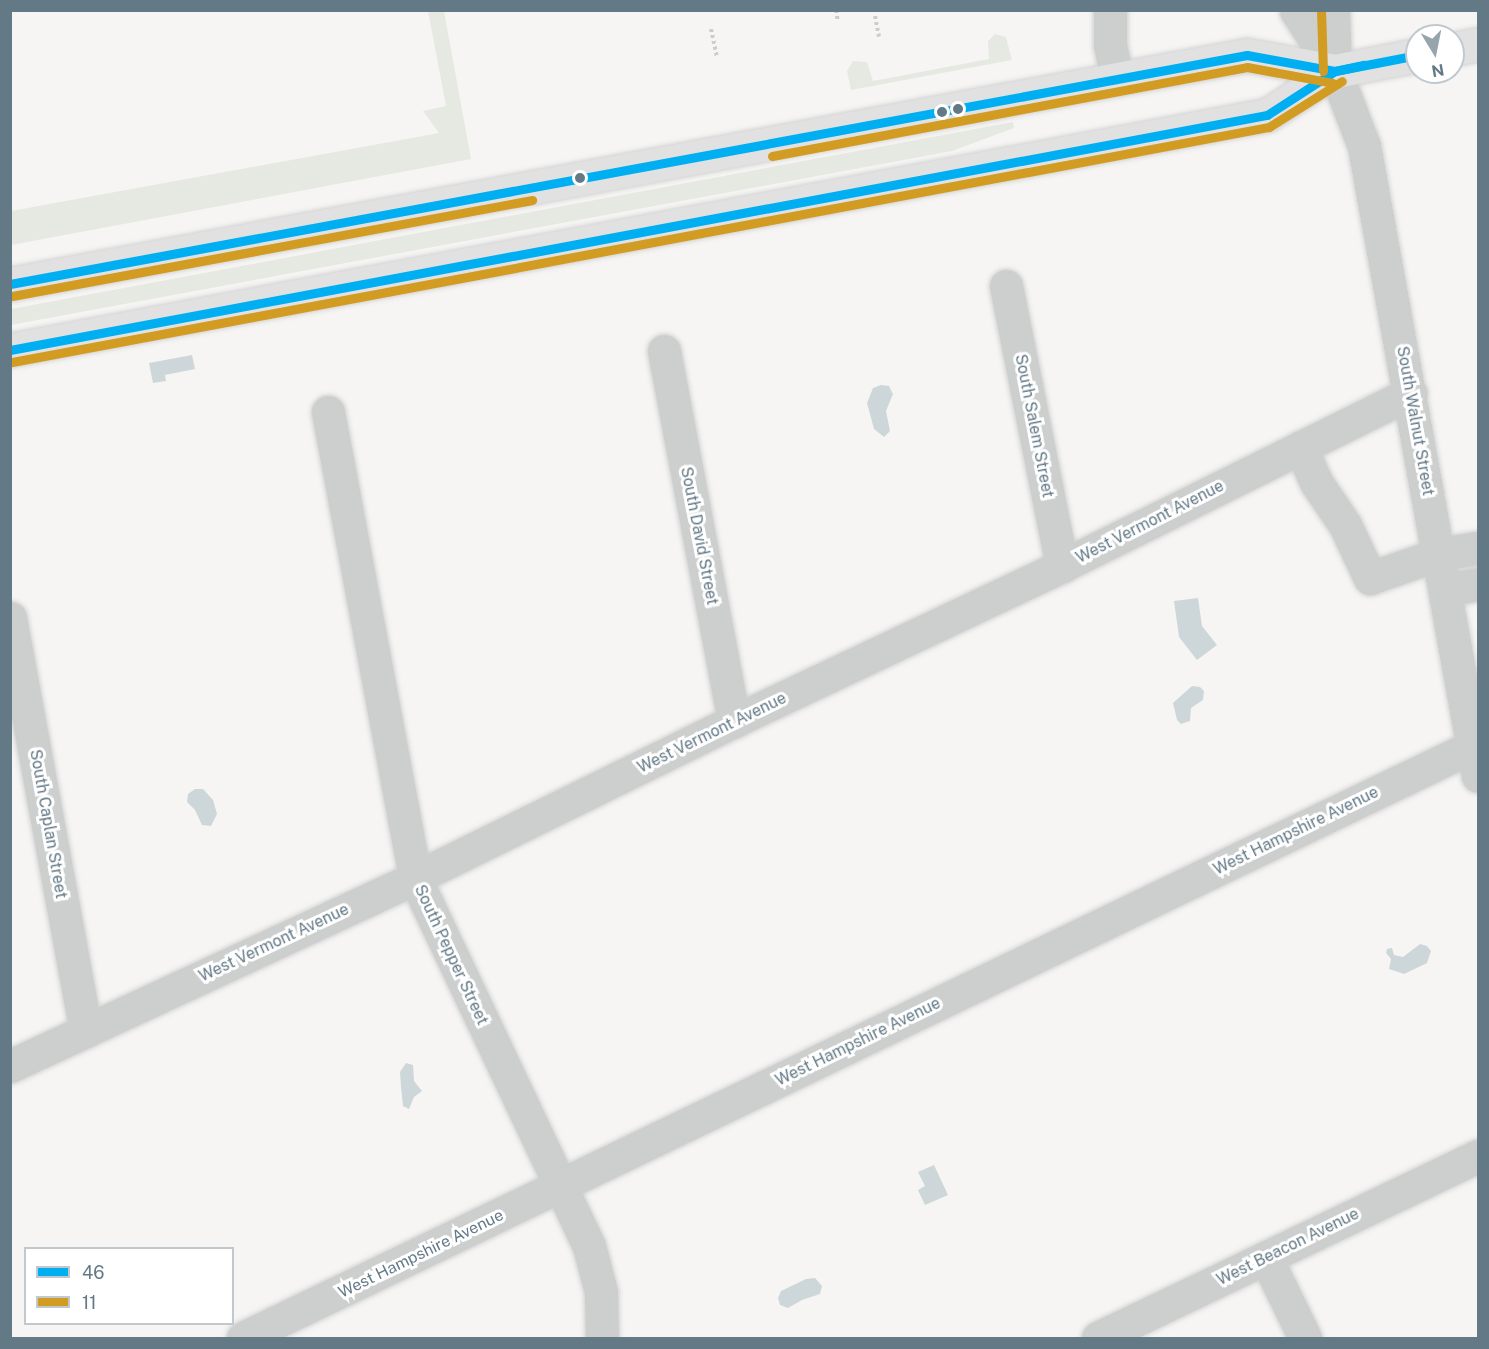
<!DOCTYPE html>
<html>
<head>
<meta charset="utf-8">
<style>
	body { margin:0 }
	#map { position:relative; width:1489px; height:1349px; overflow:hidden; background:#f6f5f4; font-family:"Public Sans",sans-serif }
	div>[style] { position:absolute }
	.green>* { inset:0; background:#e6e9e2 }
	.water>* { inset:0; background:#cdd7d9 }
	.path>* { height:4px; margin-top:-2px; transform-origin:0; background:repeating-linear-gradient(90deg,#cccccd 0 3px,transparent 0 6px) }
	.roads { filter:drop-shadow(0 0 2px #d3d3d3) drop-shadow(0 0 2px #d3d3d3) }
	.minor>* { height:33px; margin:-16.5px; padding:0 16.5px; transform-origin:16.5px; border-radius:16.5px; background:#cdcfcf }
	.major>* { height:33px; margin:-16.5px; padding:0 16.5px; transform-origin:16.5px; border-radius:16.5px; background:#e1e1e2 }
	.bus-1>* { height:9px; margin:-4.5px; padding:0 4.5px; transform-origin:4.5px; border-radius:4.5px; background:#00aff2 }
	.bus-2>* { height:9px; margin:-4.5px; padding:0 4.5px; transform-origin:4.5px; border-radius:4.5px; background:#d29b22 }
	.dots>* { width:16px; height:16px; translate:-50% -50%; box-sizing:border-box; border:3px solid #fff; border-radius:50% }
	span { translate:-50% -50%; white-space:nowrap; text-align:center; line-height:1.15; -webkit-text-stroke:6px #fff; paint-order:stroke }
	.street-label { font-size:16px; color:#637986 }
	.frame { position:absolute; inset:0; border:12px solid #637986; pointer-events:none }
	.legend { position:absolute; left:24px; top:1247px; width:210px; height:78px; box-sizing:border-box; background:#fff; border:2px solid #c1c9cf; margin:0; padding:8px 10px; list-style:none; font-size:18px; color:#637986 }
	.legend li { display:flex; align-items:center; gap:12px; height:30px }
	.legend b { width:30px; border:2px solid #c1c9cf }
	.north { position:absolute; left:1405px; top:24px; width:60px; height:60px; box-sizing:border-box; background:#fff; border:2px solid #c1c9cf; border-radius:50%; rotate:170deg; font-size:16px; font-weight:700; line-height:24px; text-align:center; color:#637986 }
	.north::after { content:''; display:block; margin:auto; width:21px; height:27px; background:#96a4ac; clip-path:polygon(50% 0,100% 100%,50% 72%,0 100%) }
</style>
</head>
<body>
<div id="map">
	<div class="green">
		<div style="clip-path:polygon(428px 11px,444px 11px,471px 159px,11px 245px,11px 211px,439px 133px,423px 111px,446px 106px)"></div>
		<div style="clip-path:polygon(995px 34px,1006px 37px,1012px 60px,851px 90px,847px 71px,853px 61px,867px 62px,873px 81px,989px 59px,988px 41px)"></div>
		<div style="clip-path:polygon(1013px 122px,1014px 128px,952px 151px,11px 325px,11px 309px)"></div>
	</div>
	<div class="water">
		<div style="clip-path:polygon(192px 355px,195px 369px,165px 375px,166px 381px,153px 383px,149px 363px)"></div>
		<div style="clip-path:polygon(881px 385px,889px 386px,893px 394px,886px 411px,890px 431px,884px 437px,874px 429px,867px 403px,873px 388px)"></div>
		<div style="clip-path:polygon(1198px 598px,1202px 626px,1217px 645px,1197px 660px,1179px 637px,1174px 601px)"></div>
		<div style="clip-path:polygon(1192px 686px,1200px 687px,1204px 691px,1203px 700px,1191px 708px,1190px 721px,1181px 724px,1177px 720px,1173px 703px)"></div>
		<div style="clip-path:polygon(195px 789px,203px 789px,213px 800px,217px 814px,211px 826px,202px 825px,195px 810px,187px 802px,188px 794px)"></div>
		<div style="clip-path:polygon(1420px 944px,1427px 946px,1431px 951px,1427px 963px,1404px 974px,1389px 969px,1391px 959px,1386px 953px,1387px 949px,1392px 948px,1394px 955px,1403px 957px)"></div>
		<div style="clip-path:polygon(406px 1063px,413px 1065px,414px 1081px,422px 1091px,414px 1097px,409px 1109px,403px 1106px,401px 1087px,400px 1072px)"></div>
		<div style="clip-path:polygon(934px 1165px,948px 1195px,925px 1205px,918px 1190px,925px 1186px,918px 1172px)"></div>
		<div style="clip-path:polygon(815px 1278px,822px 1286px,820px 1294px,802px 1300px,788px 1308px,780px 1305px,778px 1298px,781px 1291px,806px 1279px)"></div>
	</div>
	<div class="path">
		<div style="left:836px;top:10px;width:12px;rotate:81deg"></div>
		<div style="left:875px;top:16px;width:21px;rotate:79deg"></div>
		<div style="left:711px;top:29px;width:29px;rotate:78deg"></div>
	</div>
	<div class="roads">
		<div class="minor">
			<div style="left:1110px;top:10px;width:35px;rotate:90deg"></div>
			<div style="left:1110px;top:45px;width:35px;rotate:78deg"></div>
			<div style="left:1296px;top:10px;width:72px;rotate:57.4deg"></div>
			<div style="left:1335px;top:71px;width:80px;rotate:68.9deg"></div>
			<div style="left:1364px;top:146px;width:640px;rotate:79.74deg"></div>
			<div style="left:1333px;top:10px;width:61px;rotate:88.1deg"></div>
			<div style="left:1006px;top:286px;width:286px;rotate:78.7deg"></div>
			<div style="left:664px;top:351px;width:377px;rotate:79.3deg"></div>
			<div style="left:328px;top:412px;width:474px;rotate:79.4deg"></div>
			<div style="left:415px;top:878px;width:407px;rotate:64.7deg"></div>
			<div style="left:589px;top:1246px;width:48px;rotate:75.4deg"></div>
			<div style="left:601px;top:1292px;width:46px;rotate:88.8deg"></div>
			<div style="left:1301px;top:447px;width:38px;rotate:67deg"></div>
			<div style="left:1316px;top:482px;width:52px;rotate:56deg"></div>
			<div style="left:1345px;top:525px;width:59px;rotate:64.7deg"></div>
			<div style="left:1370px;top:578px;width:73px;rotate:-19.2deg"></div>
			<div style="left:1439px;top:554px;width:39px;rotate:-9deg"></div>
			<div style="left:1445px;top:590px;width:34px;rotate:-10deg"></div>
			<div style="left:10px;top:618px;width:420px;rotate:79.6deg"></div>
			<div style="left:10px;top:1066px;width:447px;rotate:-24.9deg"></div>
			<div style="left:415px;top:878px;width:356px;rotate:-26.2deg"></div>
			<div style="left:734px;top:721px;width:363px;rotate:-25.3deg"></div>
			<div style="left:1062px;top:566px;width:389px;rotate:-26.4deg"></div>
			<div style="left:1266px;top:1258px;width:89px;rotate:64deg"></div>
			<div style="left:243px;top:1338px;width:1365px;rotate:-25.7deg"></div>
			<div style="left:1098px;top:1338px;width:421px;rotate:-25.6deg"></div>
		</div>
		<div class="major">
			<div style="left:1453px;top:49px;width:25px;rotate:-11deg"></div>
			<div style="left:10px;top:284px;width:1258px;rotate:-10.49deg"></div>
			<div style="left:1247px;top:55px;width:89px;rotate:10.3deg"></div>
			<div style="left:1335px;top:71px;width:84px;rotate:-11deg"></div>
			<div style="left:10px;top:350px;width:1279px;rotate:-10.59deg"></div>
			<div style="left:1267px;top:115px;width:81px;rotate:-32.9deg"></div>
		</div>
	</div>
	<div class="bus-1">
		<div style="left:10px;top:284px;width:1258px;rotate:-10.49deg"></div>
		<div style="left:1247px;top:55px;width:89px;rotate:10.3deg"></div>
		<div style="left:1335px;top:71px;width:30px;rotate:-12deg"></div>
		<div style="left:10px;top:350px;width:1279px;rotate:-10.59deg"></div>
		<div style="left:1267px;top:115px;width:81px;rotate:-32.9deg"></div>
		<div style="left:1335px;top:71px;width:84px;rotate:-11deg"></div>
	</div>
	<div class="bus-2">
		<div style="left:1321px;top:10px;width:61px;rotate:88.1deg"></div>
		<div style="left:772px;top:156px;width:483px;rotate:-10.6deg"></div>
		<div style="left:1247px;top:67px;width:87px;rotate:10.5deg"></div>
		<div style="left:12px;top:296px;width:529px;rotate:-10.46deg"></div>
		<div style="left:12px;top:362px;width:1279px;rotate:-10.59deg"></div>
		<div style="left:1269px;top:127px;width:86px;rotate:-32.2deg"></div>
	</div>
	<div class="dots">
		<div style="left:958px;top:109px;background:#637986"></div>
		<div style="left:942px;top:112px;background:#637986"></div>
		<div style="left:580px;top:178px;background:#637986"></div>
	</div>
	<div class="street-label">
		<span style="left:1415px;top:421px;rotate:80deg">South Walnut Street</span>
		<span style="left:1034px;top:426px;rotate:79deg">South Salem Street</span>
		<span style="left:1150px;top:522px;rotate:-27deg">West Vermont Avenue</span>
		<span style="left:699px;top:536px;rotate:79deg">South David Street</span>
		<span style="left:712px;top:733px;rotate:-26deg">West Vermont Avenue</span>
		<span style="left:48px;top:824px;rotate:80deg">South Caplan Street</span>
		<span style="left:1296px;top:831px;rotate:-26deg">West Hampshire Avenue</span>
		<span style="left:274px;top:943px;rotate:-25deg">West Vermont Avenue</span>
		<span style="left:451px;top:955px;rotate:65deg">South Pepper Street</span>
		<span style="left:858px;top:1042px;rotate:-26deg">West Hampshire Avenue</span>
		<span style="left:1288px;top:1247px;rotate:-26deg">West Beacon Avenue</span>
		<span style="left:421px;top:1254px;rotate:-26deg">West Hampshire Avenue</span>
	</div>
	<div class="frame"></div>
	<ul class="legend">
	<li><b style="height:8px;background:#00aff2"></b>46</li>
	<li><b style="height:8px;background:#d29b22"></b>11</li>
	</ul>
	<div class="north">N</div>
</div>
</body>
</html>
